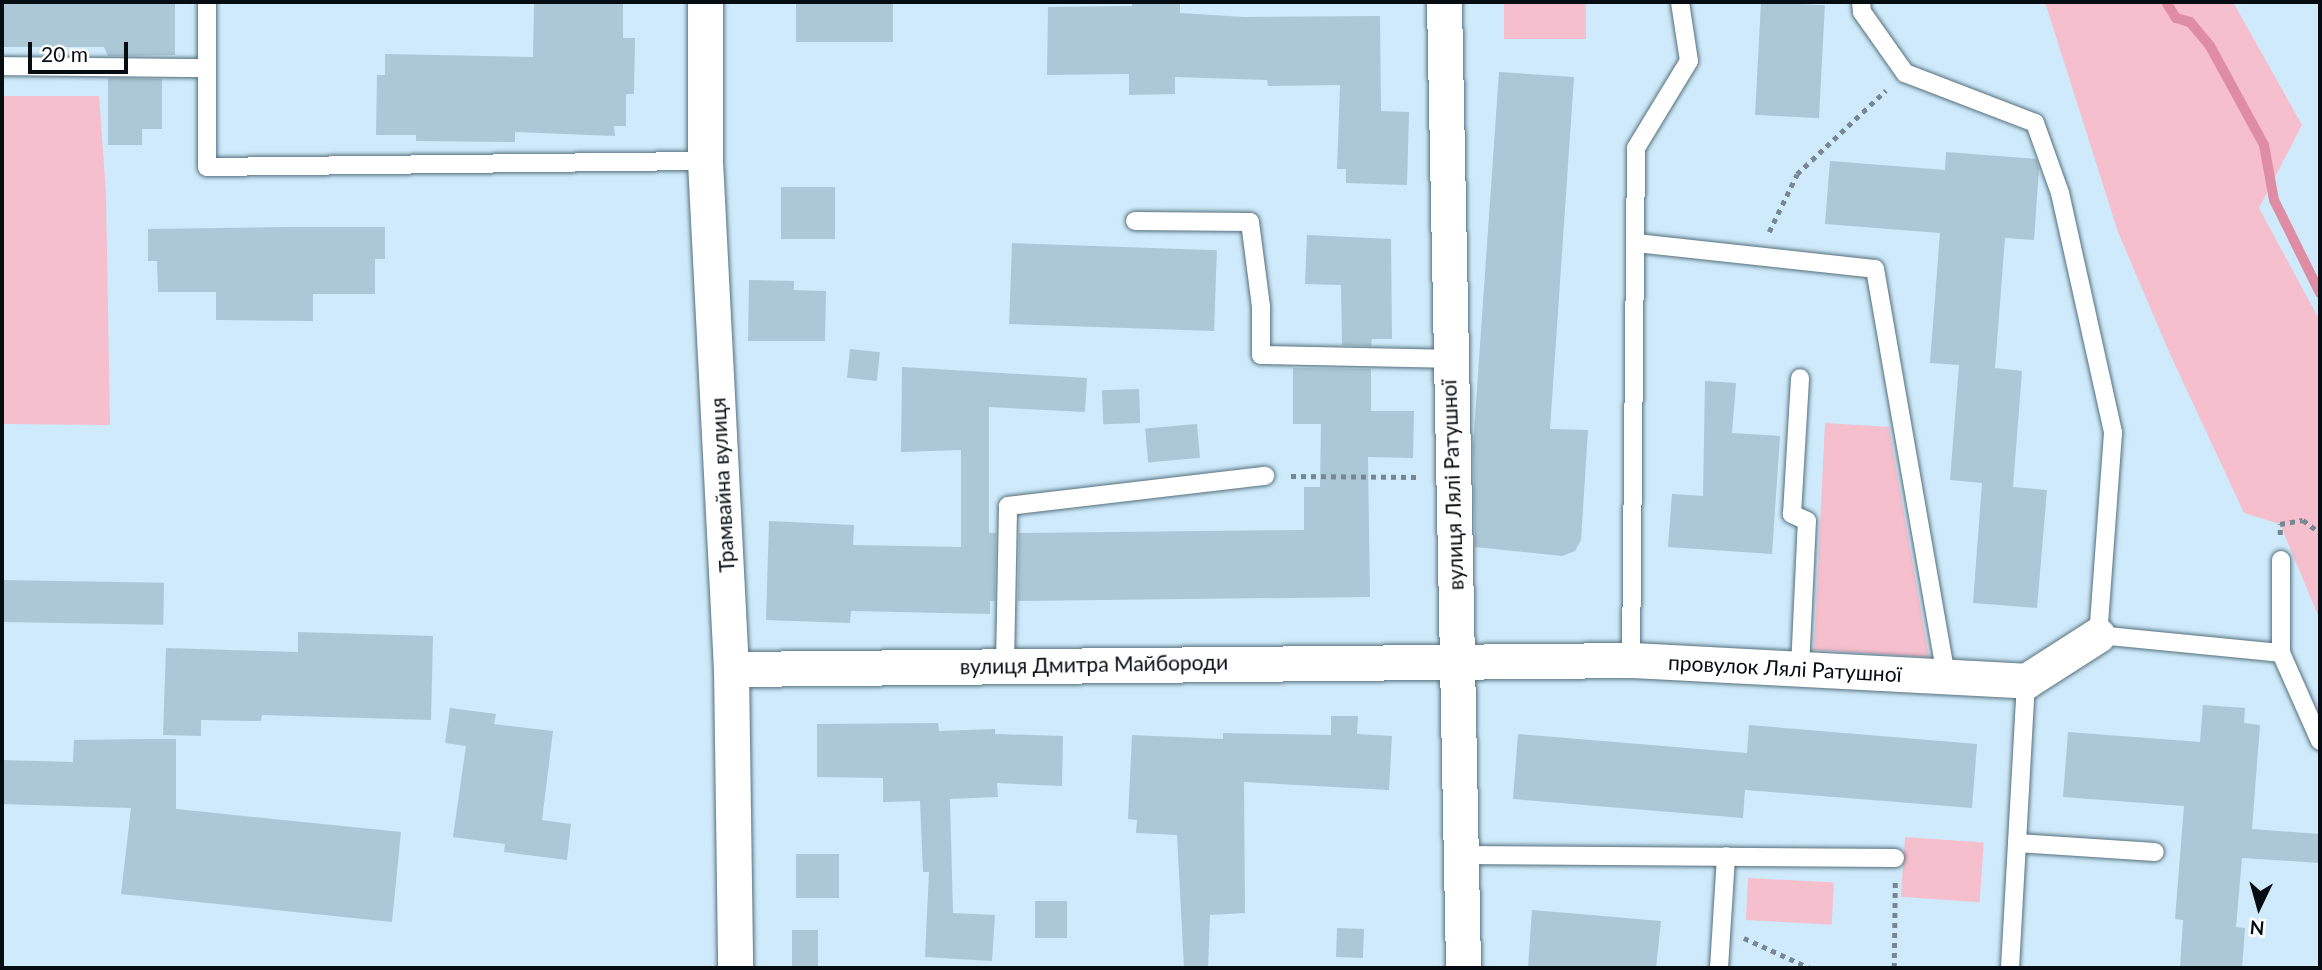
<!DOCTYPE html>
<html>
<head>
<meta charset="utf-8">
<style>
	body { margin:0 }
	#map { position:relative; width:2322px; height:970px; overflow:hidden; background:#cfebfb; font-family:Lato,sans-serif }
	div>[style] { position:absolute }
	.green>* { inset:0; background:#f5bfce; transform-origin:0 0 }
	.stream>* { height:10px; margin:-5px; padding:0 5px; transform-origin:5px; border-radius:5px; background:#df8da5 }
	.building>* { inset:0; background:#acc7d6; transform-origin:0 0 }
	.path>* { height:4.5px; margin-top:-2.25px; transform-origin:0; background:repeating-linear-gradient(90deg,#758893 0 5px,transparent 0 10px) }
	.roads { filter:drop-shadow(0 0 2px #566f7c) drop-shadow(0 0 2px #566f7c) }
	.lane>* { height:18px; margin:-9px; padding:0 9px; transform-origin:9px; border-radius:9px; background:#fff }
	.street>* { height:35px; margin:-17.5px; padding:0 17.5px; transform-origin:17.5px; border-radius:17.5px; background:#fff }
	span { translate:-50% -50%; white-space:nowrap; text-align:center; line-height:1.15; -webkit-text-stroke:5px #fff; paint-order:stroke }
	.street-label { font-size:21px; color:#050d12 }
	.frame { position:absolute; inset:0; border:4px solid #050d12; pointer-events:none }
	.north { position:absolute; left:2224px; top:872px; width:70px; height:70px; -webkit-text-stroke:5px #fff; paint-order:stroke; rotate:185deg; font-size:19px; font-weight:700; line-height:28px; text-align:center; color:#050d12 }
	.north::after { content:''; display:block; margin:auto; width:24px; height:32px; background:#050d12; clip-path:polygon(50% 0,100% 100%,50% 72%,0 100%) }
	.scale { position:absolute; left:28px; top:42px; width:100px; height:32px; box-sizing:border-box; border:4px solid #050d12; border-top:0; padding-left:9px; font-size:21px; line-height:24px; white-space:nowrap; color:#050d12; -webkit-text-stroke:5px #fff; paint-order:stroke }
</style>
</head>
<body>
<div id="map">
	<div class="green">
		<div style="left:1504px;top:2px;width:82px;height:37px"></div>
		<div style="clip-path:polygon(2045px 2px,2233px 2px,2302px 125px,2259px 208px,2320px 321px,2320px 620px,2280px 524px,2244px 513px,2170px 354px,2118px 232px)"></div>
		<div style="clip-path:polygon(2px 96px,99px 96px,106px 193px,110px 425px,2px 424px)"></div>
		<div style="clip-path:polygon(1825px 423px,1889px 427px,1929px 657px,1814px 650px)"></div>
		<div style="left:1905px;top:837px;width:79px;height:60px;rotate:4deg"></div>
		<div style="left:1748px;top:878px;width:86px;height:42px;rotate:3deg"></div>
	</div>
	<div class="stream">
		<div style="left:2166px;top:2px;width:19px;rotate:58deg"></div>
		<div style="left:2176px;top:18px;width:15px;rotate:16deg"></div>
		<div style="left:2190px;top:22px;width:31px;rotate:50deg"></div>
		<div style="left:2210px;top:46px;width:113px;rotate:61.4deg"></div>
		<div style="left:2264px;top:145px;width:56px;rotate:79.7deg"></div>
		<div style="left:2274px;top:200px;width:104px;rotate:63.7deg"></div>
	</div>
	<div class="building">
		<div style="clip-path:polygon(2px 2px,175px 2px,175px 55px,108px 56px,104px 47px,2px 47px)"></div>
		<div style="clip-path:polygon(534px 2px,623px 2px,623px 38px,635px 38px,634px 94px,626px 94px,626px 126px,614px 126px,615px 136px,515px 132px,515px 142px,416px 141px,416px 135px,376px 135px,377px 75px,385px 75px,385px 54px,533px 57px)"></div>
		<div style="left:796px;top:2px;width:97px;height:40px"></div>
		<div style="clip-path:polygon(1132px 2px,1180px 2px,1180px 13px,1244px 17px,1380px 16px,1381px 111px,1409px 112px,1407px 185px,1346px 183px,1346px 169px,1337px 169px,1340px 85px,1268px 86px,1267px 80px,1175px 77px,1175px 94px,1129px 95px,1129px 74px,1047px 75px,1048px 7px,1132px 6px)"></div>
		<div style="left:1761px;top:2px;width:64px;height:113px;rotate:3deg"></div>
		<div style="clip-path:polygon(1499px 72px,1574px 77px,1550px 429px,1588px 430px,1581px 540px,1575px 551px,1562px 556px,1475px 547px,1473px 446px)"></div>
		<div style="clip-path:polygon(108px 78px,162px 79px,162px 129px,142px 129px,142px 145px,108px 145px)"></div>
		<div style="clip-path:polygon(1946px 152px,2036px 159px,2039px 169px,2034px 240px,2005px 238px,1995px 368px,2022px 371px,2013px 487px,2047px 490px,2037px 608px,1973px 603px,1982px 483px,1950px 480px,1959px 365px,1930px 363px,1940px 233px,1825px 224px,1830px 161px,1945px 170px)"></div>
		<div style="left:781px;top:187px;width:54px;height:52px"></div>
		<div style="clip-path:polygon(286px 227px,385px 227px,385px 259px,375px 259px,375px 294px,313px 294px,313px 321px,216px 320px,216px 292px,158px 292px,157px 261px,148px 261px,148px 229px)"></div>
		<div style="clip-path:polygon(1307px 235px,1391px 239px,1392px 339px,1372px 339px,1371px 346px,1342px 345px,1341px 285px,1305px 284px)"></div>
		<div style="left:1012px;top:243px;width:205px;height:81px;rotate:2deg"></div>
		<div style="clip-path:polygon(749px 280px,794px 281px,794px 290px,826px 291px,825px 341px,748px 341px)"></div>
		<div style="left:850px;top:349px;width:30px;height:29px;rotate:6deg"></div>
		<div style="clip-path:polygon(902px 367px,1087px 378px,1085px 412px,989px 407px,989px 533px,996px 533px,995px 601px,990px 601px,990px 614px,851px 611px,850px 623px,766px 620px,769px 521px,854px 525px,853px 545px,961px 547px,961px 450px,901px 452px)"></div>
		<div style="clip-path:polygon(1293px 368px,1371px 369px,1371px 411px,1414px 411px,1413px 458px,1368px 457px,1370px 597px,1018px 601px,1019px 533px,1304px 530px,1304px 487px,1320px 487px,1321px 424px,1293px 424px)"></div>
		<div style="clip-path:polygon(1705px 381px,1736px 383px,1732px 433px,1780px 436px,1772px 554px,1668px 547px,1672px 494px,1703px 496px)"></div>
		<div style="left:1139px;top:389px;width:34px;height:37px;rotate:88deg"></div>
		<div style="left:1197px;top:424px;width:34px;height:52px;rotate:85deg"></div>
		<div style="left:2px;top:580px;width:162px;height:42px;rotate:1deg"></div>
		<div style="clip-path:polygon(298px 632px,433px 636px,431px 720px,262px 715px,261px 721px,201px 720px,201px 736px,163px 735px,166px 648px,298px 652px)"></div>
		<div style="clip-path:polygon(2203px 705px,2245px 708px,2244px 723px,2260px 725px,2252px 829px,2320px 834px,2320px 863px,2242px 858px,2236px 927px,2245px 928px,2242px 968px,2180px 968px,2183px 920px,2175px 919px,2184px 806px,2063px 797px,2068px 732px,2200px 742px)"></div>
		<div style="clip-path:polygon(450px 708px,496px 714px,494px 724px,553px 731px,542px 820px,571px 824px,567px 860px,504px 852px,505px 844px,453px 837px,466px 746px,445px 743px)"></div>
		<div style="clip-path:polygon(1331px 716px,1358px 716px,1357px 734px,1392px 736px,1389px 790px,1244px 782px,1245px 913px,1210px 915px,1208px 968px,1184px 968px,1177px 835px,1136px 833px,1137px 820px,1128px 819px,1132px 735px,1223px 739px,1223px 733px,1331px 735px)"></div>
		<div style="clip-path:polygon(938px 723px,939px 731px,995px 729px,995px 734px,1063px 736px,1062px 786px,997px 783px,998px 797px,950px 799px,953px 913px,995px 915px,992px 961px,925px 957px,929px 872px,923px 872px,920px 801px,883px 802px,883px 778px,817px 777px,817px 724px)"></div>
		<div style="clip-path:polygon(1749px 725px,1977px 744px,1972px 808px,1745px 790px,1743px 818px,1513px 799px,1518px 734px,1747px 753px)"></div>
		<div style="clip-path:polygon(147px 739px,176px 739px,176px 809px,401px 832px,392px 922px,121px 894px,131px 808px,2px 804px,2px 760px,73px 762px,74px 740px)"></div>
		<div style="left:796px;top:854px;width:43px;height:44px"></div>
		<div style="left:1035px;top:901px;width:32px;height:37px"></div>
		<div style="clip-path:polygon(1532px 910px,1661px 921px,1656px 968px,1528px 968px)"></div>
		<div style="left:1337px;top:928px;width:27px;height:29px;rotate:2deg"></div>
		<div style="left:792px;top:930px;width:26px;height:38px"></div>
	</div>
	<div class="path">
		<div style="left:1769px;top:232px;width:64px;rotate:-64.2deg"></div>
		<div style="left:1797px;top:174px;width:122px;rotate:-43.3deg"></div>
		<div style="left:1291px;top:476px;width:127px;rotate:0.5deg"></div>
		<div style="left:2280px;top:535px;width:11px;rotate:-90deg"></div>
		<div style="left:2280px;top:524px;width:23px;rotate:-10deg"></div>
		<div style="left:2303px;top:520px;width:21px;rotate:37deg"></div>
		<div style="left:1744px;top:938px;width:72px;rotate:24.4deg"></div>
		<div style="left:1894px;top:968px;width:86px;rotate:-89.3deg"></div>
	</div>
	<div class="roads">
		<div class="lane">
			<div style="left:207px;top:2px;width:165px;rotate:90deg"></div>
			<div style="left:207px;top:167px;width:498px;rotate:-0.7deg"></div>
			<div style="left:1861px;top:2px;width:10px;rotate:84deg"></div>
			<div style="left:1862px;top:12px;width:75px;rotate:54.8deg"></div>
			<div style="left:1905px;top:73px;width:139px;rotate:21deg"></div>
			<div style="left:2035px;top:123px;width:74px;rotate:70.3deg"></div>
			<div style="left:2060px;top:193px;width:246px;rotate:77.5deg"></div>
			<div style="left:2113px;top:433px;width:203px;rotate:94.2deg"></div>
			<div style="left:2098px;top:635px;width:184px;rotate:5.6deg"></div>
			<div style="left:2281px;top:653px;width:96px;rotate:66.1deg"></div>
			<div style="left:2px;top:66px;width:203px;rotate:0.6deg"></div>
			<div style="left:1135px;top:221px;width:115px;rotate:0.5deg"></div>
			<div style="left:1250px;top:222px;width:86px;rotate:82.6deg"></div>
			<div style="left:1261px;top:307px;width:48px;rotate:90deg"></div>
			<div style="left:1261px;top:355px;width:187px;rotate:1.2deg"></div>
			<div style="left:1636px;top:243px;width:240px;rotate:6.2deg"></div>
			<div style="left:1875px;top:269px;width:414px;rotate:80.1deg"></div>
			<div style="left:2281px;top:560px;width:93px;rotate:90deg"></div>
			<div style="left:1631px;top:660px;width:512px;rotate:-89.44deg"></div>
			<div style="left:1636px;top:148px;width:102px;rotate:-58.7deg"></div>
			<div style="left:1689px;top:61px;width:60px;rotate:-98.7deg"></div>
			<div style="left:1005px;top:665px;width:159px;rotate:-88.9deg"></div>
			<div style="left:1008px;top:506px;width:259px;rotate:-6.7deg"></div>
			<div style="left:1800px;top:668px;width:147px;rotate:-87.3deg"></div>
			<div style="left:1807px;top:521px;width:17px;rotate:-155deg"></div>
			<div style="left:1792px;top:514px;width:136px;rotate:-86.6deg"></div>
			<div style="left:2017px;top:843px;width:138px;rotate:3.7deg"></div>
			<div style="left:1462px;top:855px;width:433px;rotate:0.4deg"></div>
			<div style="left:1719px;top:968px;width:112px;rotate:-86.4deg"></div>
			<div style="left:2010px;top:968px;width:287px;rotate:-86.8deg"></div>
		</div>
		<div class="street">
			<div style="left:705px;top:2px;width:159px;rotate:90deg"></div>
			<div style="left:705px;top:161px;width:509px;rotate:87.07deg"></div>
			<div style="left:731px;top:669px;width:299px;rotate:89.2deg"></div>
			<div style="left:1444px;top:2px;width:966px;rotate:88.87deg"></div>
			<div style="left:731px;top:669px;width:900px;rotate:-0.57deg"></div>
			<div style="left:1631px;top:660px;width:396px;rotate:3deg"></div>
			<div style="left:2026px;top:681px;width:85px;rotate:-32.6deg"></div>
		</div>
	</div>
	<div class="street-label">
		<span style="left:722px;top:485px;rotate:-93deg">Трамвайна вулиця</span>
		<span style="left:1452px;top:485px;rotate:-92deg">вулиця Лялі Ратушної</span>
		<span style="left:1094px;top:664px;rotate:-1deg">вулиця Дмитра Майбороди</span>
		<span style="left:1785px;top:668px;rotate:3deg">провулок Лялі Ратушної</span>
	</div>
	<div class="frame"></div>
	<div class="north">N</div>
	<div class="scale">20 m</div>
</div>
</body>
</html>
